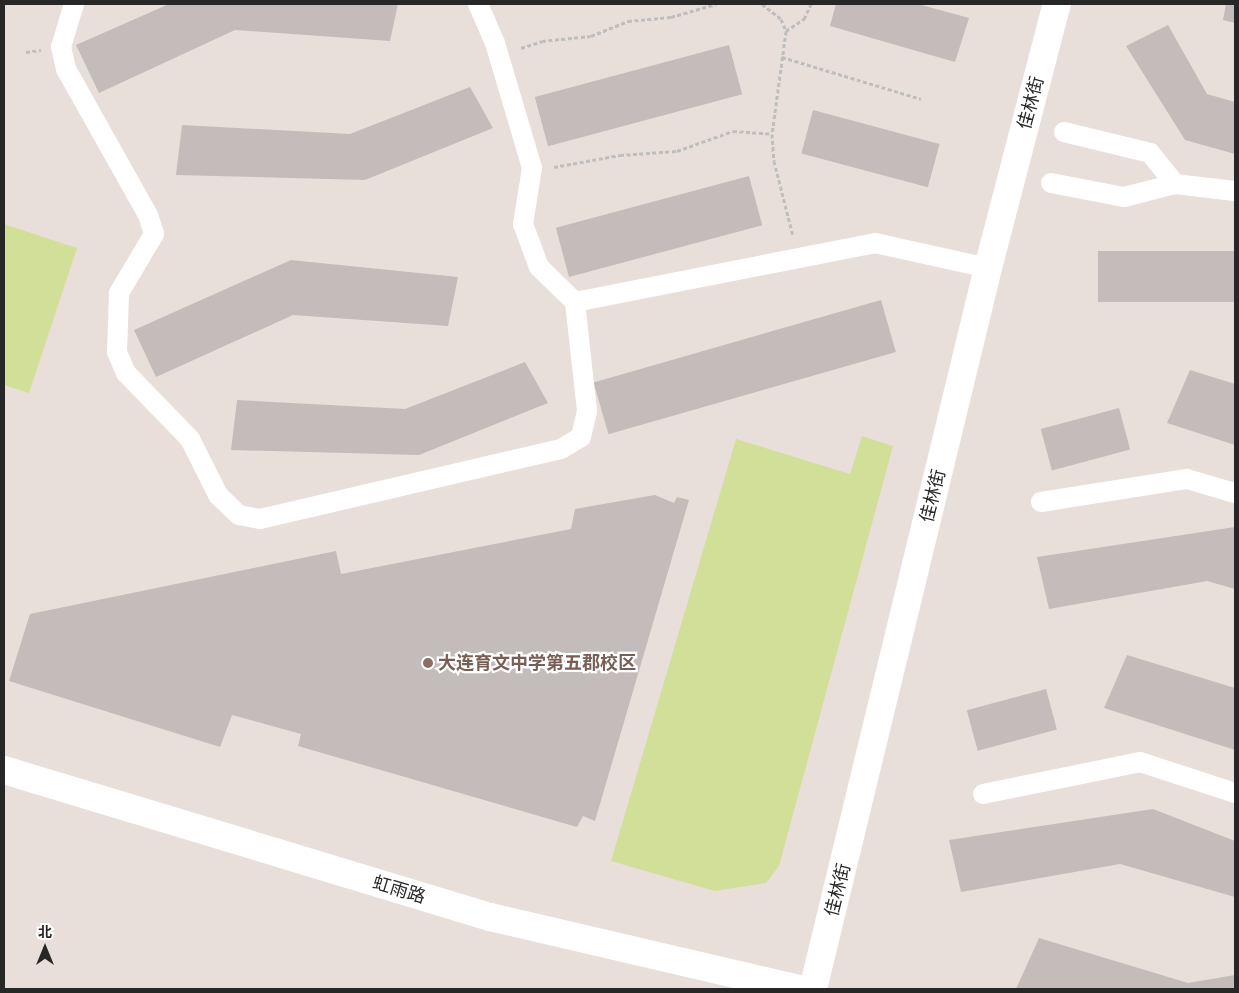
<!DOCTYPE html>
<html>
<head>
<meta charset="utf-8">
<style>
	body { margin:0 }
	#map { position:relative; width:1239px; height:993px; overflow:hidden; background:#e8dfda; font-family:"Fira Sans","Noto Sans SC",sans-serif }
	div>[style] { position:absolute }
	.pitch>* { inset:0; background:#d1df99 }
	.building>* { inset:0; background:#c3bcba; transform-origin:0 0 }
	.path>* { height:3px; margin-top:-1.5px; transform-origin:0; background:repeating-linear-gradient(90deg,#bebebe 0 4px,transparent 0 6.5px) }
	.street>* { height:20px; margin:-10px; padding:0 10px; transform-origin:10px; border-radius:10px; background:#fff }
	.secondary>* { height:28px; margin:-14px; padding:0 14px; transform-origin:14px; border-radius:14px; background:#fff }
	.dots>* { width:14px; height:14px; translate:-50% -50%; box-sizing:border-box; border:2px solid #fff; border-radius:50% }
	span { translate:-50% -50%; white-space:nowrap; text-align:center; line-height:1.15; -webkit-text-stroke:4.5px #fff; paint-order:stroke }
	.street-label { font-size:18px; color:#272727 }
	.education-label { font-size:18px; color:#785e54; font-weight:700 }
	.left { translate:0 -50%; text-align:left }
	.frame { position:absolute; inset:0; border:5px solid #272727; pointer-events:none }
	.north { position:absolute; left:20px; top:923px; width:50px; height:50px; -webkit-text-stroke:4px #fff; paint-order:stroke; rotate:0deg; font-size:14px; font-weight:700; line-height:20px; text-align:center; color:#272727 }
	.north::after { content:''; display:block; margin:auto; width:18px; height:22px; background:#272727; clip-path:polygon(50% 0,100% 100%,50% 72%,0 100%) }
</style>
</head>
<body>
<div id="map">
	<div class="pitch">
		<div style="clip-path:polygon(4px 224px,77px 248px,29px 393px,4px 385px)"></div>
		<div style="clip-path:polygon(862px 436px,893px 446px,779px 866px,766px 883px,715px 891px,611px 861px,736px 439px,850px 474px)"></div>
	</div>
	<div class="building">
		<div style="clip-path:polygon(169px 4px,398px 4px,390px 41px,235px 30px,99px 93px,76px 45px)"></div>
		<div style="clip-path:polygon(836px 4px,918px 4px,969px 18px,955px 62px,830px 26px)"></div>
		<div style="clip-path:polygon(1226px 4px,1235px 4px,1235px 23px,1223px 20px)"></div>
		<div style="clip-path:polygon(1168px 25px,1207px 94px,1235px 102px,1235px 154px,1185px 140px,1126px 46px)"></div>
		<div style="left:729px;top:45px;width:51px;height:201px;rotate:75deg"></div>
		<div style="clip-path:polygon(470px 87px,493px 128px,365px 180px,176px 175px,182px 125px,350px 134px)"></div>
		<div style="left:813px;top:110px;width:131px;height:45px;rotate:15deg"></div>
		<div style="left:749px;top:176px;width:51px;height:200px;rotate:75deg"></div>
		<div style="left:1235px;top:251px;width:51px;height:137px;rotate:90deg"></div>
		<div style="clip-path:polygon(291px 260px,458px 277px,448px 326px,293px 315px,156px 377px,134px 330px)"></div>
		<div style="left:881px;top:300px;width:54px;height:299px;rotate:74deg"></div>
		<div style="clip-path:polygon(525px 362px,548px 403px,419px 455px,231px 450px,237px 400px,405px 409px)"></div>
		<div style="clip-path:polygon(1190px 370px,1235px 384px,1235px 445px,1167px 423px)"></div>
		<div style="left:1119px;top:408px;width:43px;height:81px;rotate:75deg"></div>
		<div style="clip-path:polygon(655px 495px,674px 503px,677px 497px,689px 500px,595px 821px,583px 816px,577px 827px,298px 746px,301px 734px,232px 715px,220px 747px,9px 681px,30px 614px,336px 551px,341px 574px,571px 529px,575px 509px)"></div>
		<div style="clip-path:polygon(1235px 527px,1235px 589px,1207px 581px,1049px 609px,1037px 557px)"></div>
		<div style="clip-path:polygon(1127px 655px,1235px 688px,1235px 750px,1104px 708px)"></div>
		<div style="left:1046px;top:689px;width:42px;height:82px;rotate:75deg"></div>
		<div style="clip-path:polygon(1153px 809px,1235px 841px,1235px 897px,1120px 864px,961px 892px,949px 840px)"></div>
		<div style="clip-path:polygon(1039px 938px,1188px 983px,1235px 975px,1235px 989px,1016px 989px)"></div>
	</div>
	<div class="path">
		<div style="left:762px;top:4px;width:24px;rotate:38deg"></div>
		<div style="left:781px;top:19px;width:13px;rotate:67deg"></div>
		<div style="left:786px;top:31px;width:104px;rotate:97.7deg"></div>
		<div style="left:772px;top:134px;width:27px;rotate:86deg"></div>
		<div style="left:774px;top:161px;width:77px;rotate:75.8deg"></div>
		<div style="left:786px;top:31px;width:22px;rotate:-34deg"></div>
		<div style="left:804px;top:19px;width:17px;rotate:-65deg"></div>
		<div style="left:521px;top:48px;width:22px;rotate:-18deg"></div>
		<div style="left:542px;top:41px;width:49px;rotate:-5.8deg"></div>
		<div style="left:591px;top:36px;width:40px;rotate:-22deg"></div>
		<div style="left:628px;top:21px;width:43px;rotate:-5.3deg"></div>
		<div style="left:671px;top:17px;width:47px;rotate:-16.1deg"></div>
		<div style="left:26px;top:52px;width:15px;rotate:-8deg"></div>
		<div style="left:782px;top:57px;width:145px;rotate:16.8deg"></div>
		<div style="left:554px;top:167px;width:67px;rotate:-10.3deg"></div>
		<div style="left:620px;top:155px;width:57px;rotate:-4deg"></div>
		<div style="left:677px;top:151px;width:59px;rotate:-19.7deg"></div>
		<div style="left:733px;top:131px;width:39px;rotate:4deg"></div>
	</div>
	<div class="street">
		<div style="left:74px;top:4px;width:45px;rotate:106.8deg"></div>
		<div style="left:61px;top:47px;width:23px;rotate:77deg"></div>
		<div style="left:66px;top:69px;width:167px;rotate:60.7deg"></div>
		<div style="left:148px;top:215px;width:20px;rotate:72deg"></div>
		<div style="left:154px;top:234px;width:69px;rotate:120.7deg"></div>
		<div style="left:119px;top:293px;width:59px;rotate:91.9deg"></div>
		<div style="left:117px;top:352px;width:23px;rotate:67deg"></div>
		<div style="left:126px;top:373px;width:92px;rotate:45.9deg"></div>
		<div style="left:190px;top:439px;width:63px;rotate:63.4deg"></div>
		<div style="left:218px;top:495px;width:29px;rotate:44deg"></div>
		<div style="left:239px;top:515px;width:21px;rotate:11deg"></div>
		<div style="left:260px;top:519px;width:309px;rotate:-13.1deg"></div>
		<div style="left:561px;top:449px;width:23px;rotate:-31deg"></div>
		<div style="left:581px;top:437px;width:27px;rotate:-77deg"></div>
		<div style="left:587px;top:411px;width:110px;rotate:-96.3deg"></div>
		<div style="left:478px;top:4px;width:43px;rotate:66.4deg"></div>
		<div style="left:495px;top:43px;width:130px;rotate:73.5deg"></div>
		<div style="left:532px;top:168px;width:57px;rotate:99.1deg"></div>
		<div style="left:523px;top:224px;width:46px;rotate:69.6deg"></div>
		<div style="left:539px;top:267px;width:50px;rotate:44.2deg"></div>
		<div style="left:575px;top:302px;width:306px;rotate:-11.1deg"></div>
		<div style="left:875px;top:243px;width:116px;rotate:12.5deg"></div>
		<div style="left:1064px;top:132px;width:89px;rotate:13.7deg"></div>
		<div style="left:1150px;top:153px;width:40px;rotate:51deg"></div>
		<div style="left:1051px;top:183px;width:74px;rotate:10.9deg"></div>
		<div style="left:1124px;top:197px;width:53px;rotate:-14.3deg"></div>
		<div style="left:1175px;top:184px;width:60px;rotate:6.7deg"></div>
		<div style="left:1041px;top:502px;width:148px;rotate:-9deg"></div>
		<div style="left:1187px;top:479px;width:50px;rotate:16.3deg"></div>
		<div style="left:983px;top:794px;width:160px;rotate:-11.5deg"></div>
		<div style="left:1140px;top:762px;width:100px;rotate:18.1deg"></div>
	</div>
	<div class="secondary">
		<div style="left:4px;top:770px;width:508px;rotate:16.83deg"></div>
		<div style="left:490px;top:917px;width:318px;rotate:13.1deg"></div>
		<div style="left:813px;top:989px;width:742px;rotate:-76.36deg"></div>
		<div style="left:988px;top:268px;width:273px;rotate:-75.4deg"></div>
	</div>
	<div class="dots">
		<div style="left:428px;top:663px;background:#8d6e63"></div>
	</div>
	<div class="street-label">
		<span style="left:1031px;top:103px;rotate:-75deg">佳林街</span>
		<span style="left:933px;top:496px;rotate:-76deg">佳林街</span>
		<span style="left:399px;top:890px;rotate:17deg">虹雨路</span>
		<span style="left:838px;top:890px;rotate:-76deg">佳林街</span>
	</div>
	<div class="education-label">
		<span class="left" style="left:438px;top:663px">大连育文中学第五郡校区</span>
	</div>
	<div class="frame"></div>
	<div class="north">北</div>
</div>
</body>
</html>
